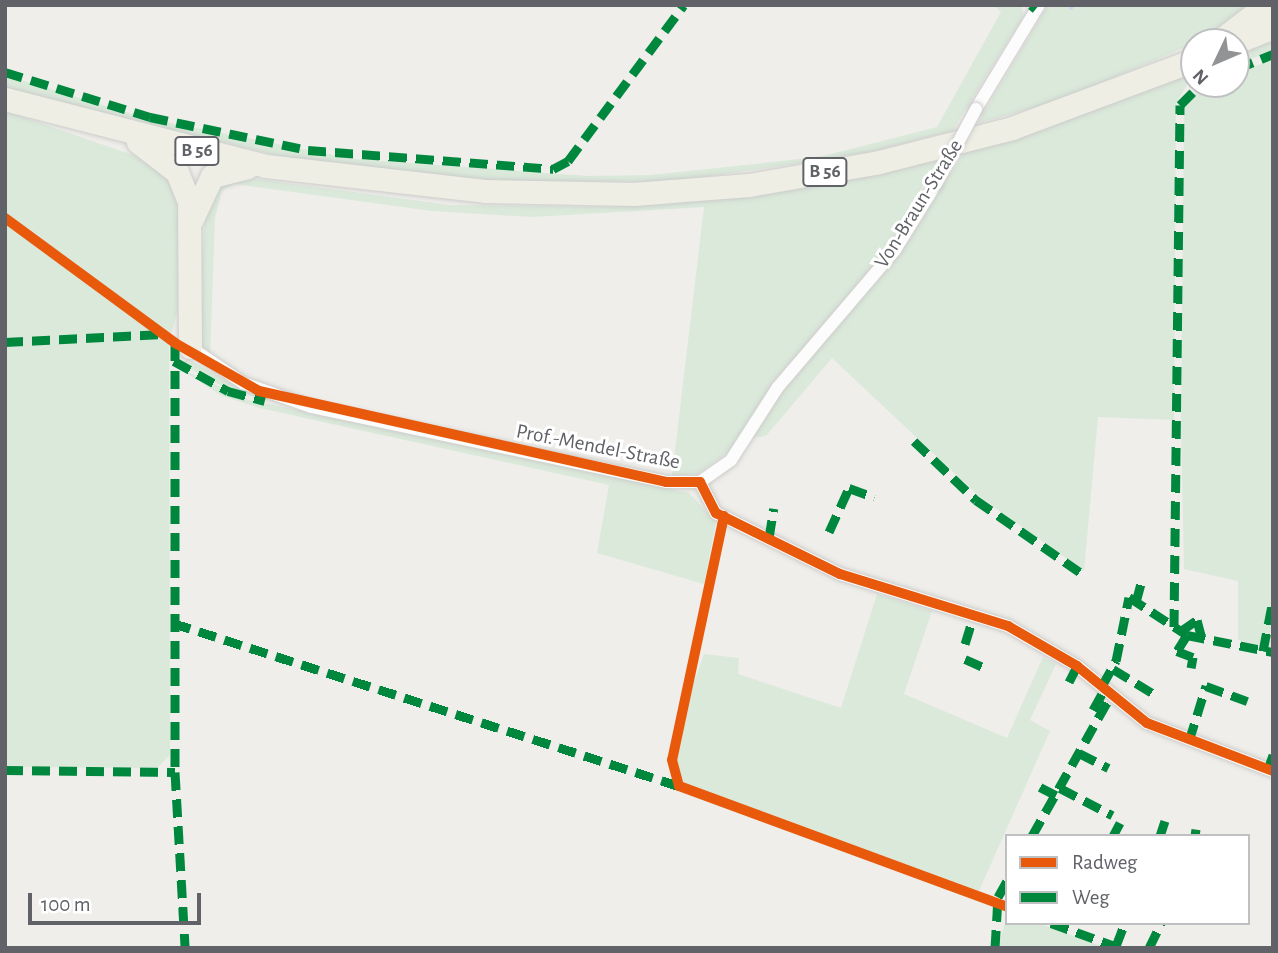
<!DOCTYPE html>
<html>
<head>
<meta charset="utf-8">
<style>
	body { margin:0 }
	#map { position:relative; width:1278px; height:953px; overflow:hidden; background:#efeeea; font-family:"Alegreya Sans",sans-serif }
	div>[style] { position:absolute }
	.green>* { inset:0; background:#dae9da }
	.stream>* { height:3.5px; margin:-1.75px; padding:0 1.75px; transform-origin:1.75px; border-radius:1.75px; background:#c4d9f4 }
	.roads { filter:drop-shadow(0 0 2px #cccccb) drop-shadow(0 0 2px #cccccb) }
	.street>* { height:12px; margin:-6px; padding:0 6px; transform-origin:6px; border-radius:6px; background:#fdfcfc }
	.highway>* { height:23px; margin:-11.5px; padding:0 11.5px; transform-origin:11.5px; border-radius:11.5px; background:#efeee4 }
	.bridges { filter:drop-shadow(0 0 2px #cccccb) drop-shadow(0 0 2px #cccccb) }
	.street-bridge>* { height:12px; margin:-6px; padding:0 6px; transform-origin:6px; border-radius:6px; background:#fdfcfc }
	.quiet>* { height:9px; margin-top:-4.5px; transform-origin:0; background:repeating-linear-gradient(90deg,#00873e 0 18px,transparent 0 27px) }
	.cycleway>* { height:10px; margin:-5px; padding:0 5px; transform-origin:5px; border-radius:5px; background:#e8590c }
	span { translate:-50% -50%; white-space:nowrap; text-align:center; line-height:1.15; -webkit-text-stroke:6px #fff; paint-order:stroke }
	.shield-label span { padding:2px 5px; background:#fff; border:2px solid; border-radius:5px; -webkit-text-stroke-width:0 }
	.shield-label { font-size:19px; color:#606267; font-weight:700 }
	.street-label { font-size:21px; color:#606267 }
	.frame { position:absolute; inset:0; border:7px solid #606267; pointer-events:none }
	.legend { position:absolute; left:1005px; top:834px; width:245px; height:91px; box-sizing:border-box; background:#fff; border:2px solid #bfc0c2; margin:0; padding:9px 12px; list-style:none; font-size:21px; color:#606267 }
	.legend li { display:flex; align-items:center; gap:14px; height:35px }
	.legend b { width:35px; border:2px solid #bfc0c2 }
	.north { position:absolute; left:1180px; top:28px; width:70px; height:70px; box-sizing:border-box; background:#fff; border:2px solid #bfc0c2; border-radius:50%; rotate:226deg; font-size:19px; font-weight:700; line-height:28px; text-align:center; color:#606267 }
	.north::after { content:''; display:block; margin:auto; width:24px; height:32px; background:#929395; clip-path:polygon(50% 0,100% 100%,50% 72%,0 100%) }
	.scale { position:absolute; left:28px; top:893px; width:173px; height:32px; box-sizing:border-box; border:4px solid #606267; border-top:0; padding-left:9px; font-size:21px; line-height:24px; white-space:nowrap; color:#606267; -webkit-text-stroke:5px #fff; paint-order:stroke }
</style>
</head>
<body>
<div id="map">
	<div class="green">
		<div style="clip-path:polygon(994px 5px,1022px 5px,1023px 17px,952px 131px,863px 154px,674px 181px,496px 182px,307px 163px,5px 89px,5px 75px,145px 118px,354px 159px,588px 176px,651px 175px,819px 157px,937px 127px,1001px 12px)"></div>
		<div style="clip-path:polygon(1048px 5px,1255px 5px,1206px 38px,1059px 101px,978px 123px)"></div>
		<div style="clip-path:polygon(1273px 37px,1273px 50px,1236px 65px,1236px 55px)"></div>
		<div style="clip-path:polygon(1273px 59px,1273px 648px,1238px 640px,1238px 581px,1184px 569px,1181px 423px,1184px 109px,1197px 90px,1236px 84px,1236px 74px)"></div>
		<div style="clip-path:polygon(1194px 72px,1176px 104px,1174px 420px,1098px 417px,1084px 571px,980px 497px,832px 358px,766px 436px,753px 438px,781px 392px,902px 251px,963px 153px)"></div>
		<div style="clip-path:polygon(5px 111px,153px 162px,166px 170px,181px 206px,178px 309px,169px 342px,170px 755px,157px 768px,5px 767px)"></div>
		<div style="clip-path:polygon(938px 160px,878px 262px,774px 381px,729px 451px,698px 474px,672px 476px,704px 207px,532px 217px,432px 211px,234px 184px,222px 191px,215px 218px,210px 358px,196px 342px,207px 192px,233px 176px,450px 205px,605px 207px,766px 194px)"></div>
		<div style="clip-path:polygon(188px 359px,243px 390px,283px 404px,227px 389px,180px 363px)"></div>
		<div style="clip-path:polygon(177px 367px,249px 400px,689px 493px,716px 522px,704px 584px,597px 553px,609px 485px,260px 408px,222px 396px)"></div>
		<div style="clip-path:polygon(877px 594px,932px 611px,904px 694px,1007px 738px,1043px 657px,1056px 664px,1030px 720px,1050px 731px,979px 891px,685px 784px,675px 767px,683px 714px,704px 654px,739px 658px,738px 674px,841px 708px)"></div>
		<div style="clip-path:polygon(1007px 915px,1007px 923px,1038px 923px,1106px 948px,998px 948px)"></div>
	</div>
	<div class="stream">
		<div style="left:1071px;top:8px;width:4px;rotate:-56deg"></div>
	</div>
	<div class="roads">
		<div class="street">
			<div style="left:976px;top:109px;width:122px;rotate:-58.8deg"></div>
			<div style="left:190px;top:347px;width:64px;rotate:34.2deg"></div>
			<div style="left:243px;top:383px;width:72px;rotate:19.4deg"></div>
			<div style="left:311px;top:407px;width:363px;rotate:11.9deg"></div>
			<div style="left:666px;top:482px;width:34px"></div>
			<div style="left:700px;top:482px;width:38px;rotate:-35deg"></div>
			<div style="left:731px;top:460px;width:87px;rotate:-57.2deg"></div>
			<div style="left:778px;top:387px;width:180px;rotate:-49.5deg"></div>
			<div style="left:895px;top:250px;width:78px;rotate:-58.2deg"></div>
			<div style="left:700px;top:482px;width:35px;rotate:63deg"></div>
			<div style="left:716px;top:513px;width:138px;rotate:26.2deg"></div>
			<div style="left:840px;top:574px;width:176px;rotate:17.2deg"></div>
			<div style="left:1008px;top:626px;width:80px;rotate:30.1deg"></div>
			<div style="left:1077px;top:666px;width:90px;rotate:39.2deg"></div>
			<div style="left:1147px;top:723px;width:135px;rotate:20.9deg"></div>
		</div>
		<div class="highway">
			<div style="left:1218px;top:42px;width:61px;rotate:-37.6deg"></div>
			<div style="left:1236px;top:42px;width:40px;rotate:-22deg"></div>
			<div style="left:5px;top:99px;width:269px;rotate:14.4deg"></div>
			<div style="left:266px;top:166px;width:220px;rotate:6.5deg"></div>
			<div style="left:485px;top:191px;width:149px;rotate:1.2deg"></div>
			<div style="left:634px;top:194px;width:115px;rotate:-4.5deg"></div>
			<div style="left:749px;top:185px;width:132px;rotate:-10deg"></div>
			<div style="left:879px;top:162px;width:137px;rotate:-14.3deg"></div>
			<div style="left:1012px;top:128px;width:194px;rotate:-20.5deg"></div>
			<div style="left:138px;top:142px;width:49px;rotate:37.6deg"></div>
			<div style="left:177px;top:172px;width:31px;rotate:68deg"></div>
			<div style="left:189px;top:201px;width:146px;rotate:89.6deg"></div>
			<div style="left:192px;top:219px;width:47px;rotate:-65.1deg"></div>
			<div style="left:212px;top:176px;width:36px;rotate:-14deg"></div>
		</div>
	</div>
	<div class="bridges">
		<div class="street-bridge">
			<div style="left:936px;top:184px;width:85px;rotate:-61.9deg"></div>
		</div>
	</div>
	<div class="quiet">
		<div style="left:1031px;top:5px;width:6px;rotate:39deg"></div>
		<div style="left:1236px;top:69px;width:40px;rotate:-22deg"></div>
		<div style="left:5px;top:72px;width:152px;rotate:17.2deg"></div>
		<div style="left:150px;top:117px;width:161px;rotate:11.8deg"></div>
		<div style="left:308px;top:150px;width:246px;rotate:4.4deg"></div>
		<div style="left:553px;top:169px;width:17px;rotate:-28deg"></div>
		<div style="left:568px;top:161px;width:194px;rotate:-53.4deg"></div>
		<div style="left:5px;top:342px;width:158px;rotate:-2.9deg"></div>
		<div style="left:175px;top:343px;width:429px;rotate:90deg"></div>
		<div style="left:175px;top:772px;width:176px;rotate:86.7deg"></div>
		<div style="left:174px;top:361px;width:62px;rotate:29.1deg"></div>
		<div style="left:228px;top:391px;width:38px;rotate:15deg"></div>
		<div style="left:914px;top:441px;width:86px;rotate:43.6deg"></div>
		<div style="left:976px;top:500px;width:128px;rotate:34.8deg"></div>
		<div style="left:829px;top:532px;width:48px;rotate:-65.6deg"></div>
		<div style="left:849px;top:488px;width:27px;rotate:20deg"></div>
		<div style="left:769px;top:538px;width:30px;rotate:-81deg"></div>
		<div style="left:1136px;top:602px;width:23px;rotate:-75deg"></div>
		<div style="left:173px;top:623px;width:532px;rotate:17.86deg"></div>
		<div style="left:1174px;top:627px;width:522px;rotate:-89.34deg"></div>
		<div style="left:1180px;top:105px;width:30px;rotate:-45deg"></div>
		<div style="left:1181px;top:631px;width:19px;rotate:-35deg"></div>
		<div style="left:1197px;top:620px;width:20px;rotate:75deg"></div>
		<div style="left:1187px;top:635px;width:19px;rotate:122deg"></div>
		<div style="left:1177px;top:651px;width:17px;rotate:21deg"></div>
		<div style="left:1193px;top:657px;width:11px;rotate:100deg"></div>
		<div style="left:965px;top:644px;width:30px;rotate:-73deg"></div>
		<div style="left:1263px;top:651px;width:52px;rotate:-78.9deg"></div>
		<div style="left:965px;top:659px;width:20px;rotate:24deg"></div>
		<div style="left:1113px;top:669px;width:48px;rotate:31.4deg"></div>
		<div style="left:1069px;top:682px;width:18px;rotate:-63deg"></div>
		<div style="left:1102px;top:686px;width:29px;rotate:-61deg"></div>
		<div style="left:1116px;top:661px;width:65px;rotate:-78.5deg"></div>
		<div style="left:1129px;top:597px;width:69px;rotate:33.2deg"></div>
		<div style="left:1187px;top:635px;width:88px;rotate:11.2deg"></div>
		<div style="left:1093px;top:710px;width:25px;rotate:-61deg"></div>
		<div style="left:1189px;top:741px;width:58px;rotate:-72.8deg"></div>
		<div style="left:1206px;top:686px;width:44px;rotate:20.1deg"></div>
		<div style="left:1079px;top:753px;width:33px;rotate:27deg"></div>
		<div style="left:1268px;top:769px;width:15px;rotate:-70deg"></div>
		<div style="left:5px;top:770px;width:170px;rotate:0.7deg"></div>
		<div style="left:1040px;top:787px;width:18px;rotate:27deg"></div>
		<div style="left:1060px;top:788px;width:59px;rotate:27.4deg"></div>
		<div style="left:1032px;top:836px;width:162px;rotate:-60.7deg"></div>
		<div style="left:1113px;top:836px;width:15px;rotate:-62deg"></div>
		<div style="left:1160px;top:836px;width:16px;rotate:-72deg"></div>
		<div style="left:1195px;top:836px;width:7px;rotate:-82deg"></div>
		<div style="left:1051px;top:923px;width:73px;rotate:19.9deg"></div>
		<div style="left:1116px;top:946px;width:25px;rotate:-69deg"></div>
		<div style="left:995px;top:948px;width:51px;rotate:-86.6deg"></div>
		<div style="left:998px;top:897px;width:18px;rotate:-61deg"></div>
		<div style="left:1149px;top:948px;width:28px;rotate:-64deg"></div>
	</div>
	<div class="cycleway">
		<div style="left:5px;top:218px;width:211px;rotate:36.3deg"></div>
		<div style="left:175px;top:343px;width:97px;rotate:29.7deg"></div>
		<div style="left:259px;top:391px;width:417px;rotate:12.6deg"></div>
		<div style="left:666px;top:482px;width:34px"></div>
		<div style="left:700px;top:482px;width:35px;rotate:63deg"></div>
		<div style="left:716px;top:513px;width:138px;rotate:26.2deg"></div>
		<div style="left:840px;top:574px;width:176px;rotate:17.2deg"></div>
		<div style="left:1008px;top:626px;width:80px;rotate:30.1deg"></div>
		<div style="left:1077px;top:666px;width:90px;rotate:39.2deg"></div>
		<div style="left:1147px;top:723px;width:135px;rotate:20.9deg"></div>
		<div style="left:724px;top:516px;width:249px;rotate:102deg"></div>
		<div style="left:672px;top:760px;width:27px;rotate:75deg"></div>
		<div style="left:679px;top:786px;width:350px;rotate:20.2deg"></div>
	</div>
	<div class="shield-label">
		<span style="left:197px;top:151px">B 56</span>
		<span style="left:825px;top:172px">B 56</span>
	</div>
	<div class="street-label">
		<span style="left:919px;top:204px;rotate:-58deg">Von-Braun-Straße</span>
		<span style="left:598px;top:447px;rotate:11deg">Prof.-Mendel-Straße</span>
	</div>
	<div class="frame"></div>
	<ul class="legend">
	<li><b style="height:9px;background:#e8590c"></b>Radweg</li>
	<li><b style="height:9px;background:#00873e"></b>Weg</li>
	</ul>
	<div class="north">N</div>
	<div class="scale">100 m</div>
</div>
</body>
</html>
